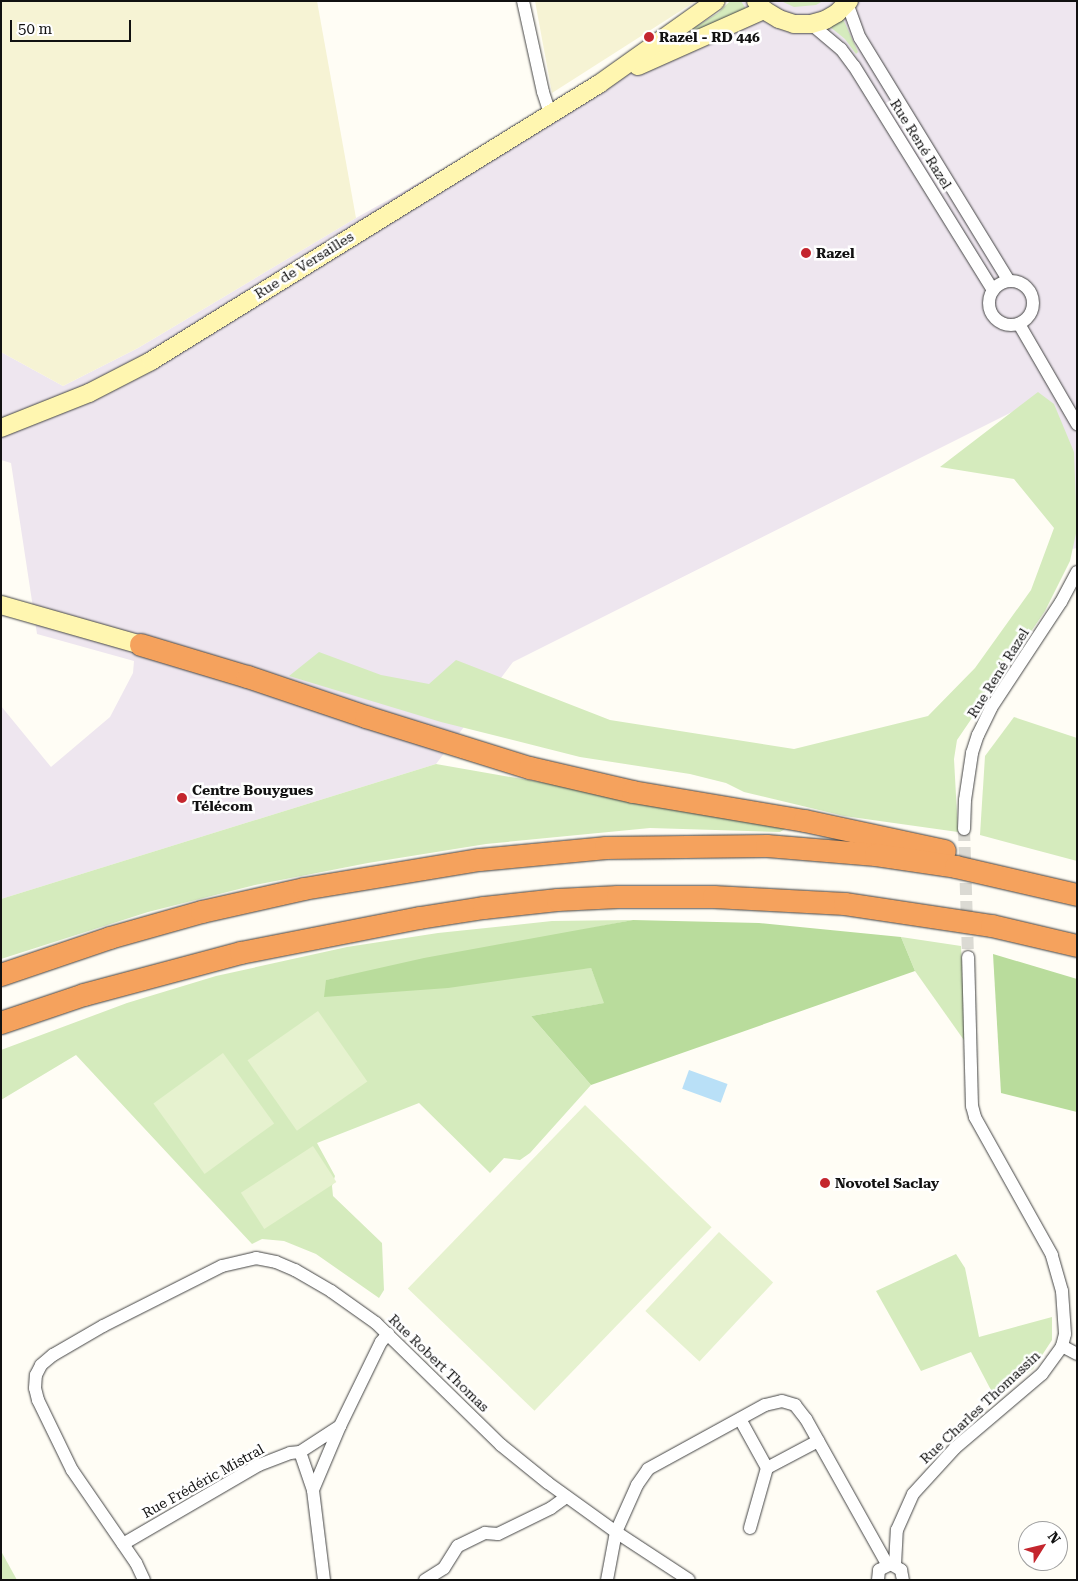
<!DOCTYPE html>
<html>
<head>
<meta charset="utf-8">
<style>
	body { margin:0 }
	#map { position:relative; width:1078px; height:1581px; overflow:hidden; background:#fffdf5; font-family:"Roboto Serif",serif }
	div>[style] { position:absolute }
	.industrial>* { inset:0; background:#eee6ef }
	.farmland>* { inset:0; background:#f6f3d4 }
	.green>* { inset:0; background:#d5ebbd }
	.forest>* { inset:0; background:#b9dc9c }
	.pitch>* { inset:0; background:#e6f2cf; transform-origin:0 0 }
	.water>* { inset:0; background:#b9e0f7; transform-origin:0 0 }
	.street-tunnel>* { height:12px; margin-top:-6px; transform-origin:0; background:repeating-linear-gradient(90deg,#dbdad3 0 12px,transparent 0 18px) }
	.roads { filter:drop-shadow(0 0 1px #444) drop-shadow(0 0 1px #444) }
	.street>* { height:12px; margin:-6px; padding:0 6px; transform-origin:6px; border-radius:6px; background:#fff }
	.street>.ring { margin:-6px; padding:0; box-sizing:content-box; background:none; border:12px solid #fff; border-radius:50% }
	.secondary>* { height:18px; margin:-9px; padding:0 9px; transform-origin:9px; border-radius:9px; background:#fff6b0 }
	.highway>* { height:22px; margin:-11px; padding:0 11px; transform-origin:11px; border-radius:11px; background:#f5a25d }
	.dots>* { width:14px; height:14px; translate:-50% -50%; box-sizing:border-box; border:2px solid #fff; border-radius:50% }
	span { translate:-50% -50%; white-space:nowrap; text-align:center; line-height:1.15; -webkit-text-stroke:5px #fff; paint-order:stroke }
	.poi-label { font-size:14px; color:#111; font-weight:700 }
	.left { translate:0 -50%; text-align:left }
	.street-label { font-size:14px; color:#111 }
	.frame { position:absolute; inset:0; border:2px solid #111; pointer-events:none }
	.north { position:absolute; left:1018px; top:1521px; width:50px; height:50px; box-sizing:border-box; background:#fff; border:1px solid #a0a0a0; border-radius:50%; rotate:54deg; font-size:14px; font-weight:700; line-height:20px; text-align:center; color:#111 }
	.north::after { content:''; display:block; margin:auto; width:18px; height:22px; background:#c4262e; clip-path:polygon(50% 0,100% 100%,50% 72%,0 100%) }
	.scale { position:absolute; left:10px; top:20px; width:121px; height:22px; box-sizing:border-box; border:2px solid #111; border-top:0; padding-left:6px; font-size:15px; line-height:18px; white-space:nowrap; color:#111; -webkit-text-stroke:4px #fff; paint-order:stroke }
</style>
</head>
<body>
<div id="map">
	<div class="industrial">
		<div style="clip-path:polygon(740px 1px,1077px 1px,1077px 548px,1072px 549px,1016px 410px,513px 662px,436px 764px,1px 899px,1px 706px,51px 767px,110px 717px,133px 673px,134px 661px,37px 634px,11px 463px,1px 460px,1px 352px,63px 386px,138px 348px,356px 218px)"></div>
	</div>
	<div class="farmland">
		<div style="clip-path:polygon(1px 1px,317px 1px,356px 218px,138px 348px,63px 386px,1px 352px)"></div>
		<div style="clip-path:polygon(535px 1px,696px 1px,552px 93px)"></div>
	</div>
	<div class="green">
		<div style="clip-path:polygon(730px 1px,741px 1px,746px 9px,687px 35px,688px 32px,718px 13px)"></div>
		<div style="clip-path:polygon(781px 1px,823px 1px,816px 5px,794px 7px)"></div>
		<div style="clip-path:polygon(843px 19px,858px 52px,856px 54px,845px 39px,829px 26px)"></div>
		<div style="clip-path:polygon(1038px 392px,1054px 404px,1074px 452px,1077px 529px,1070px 561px,1045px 611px,957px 740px,954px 759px,958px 832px,844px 816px,744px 792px,726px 783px,690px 774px,580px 757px,441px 722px,289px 676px,319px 652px,381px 675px,429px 684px,456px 660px,610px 720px,794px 749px,928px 716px,975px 668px,1031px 590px,1054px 528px,1014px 479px,940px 467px)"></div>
		<div style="clip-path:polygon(1014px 717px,1077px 738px,1077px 861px,980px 835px,985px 756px)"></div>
		<div style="clip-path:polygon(436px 764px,785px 825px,785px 829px,780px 832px,650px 828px,486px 844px,368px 863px,255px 885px,148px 912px,1px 959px,1px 899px)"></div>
		<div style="clip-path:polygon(633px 920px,326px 980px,591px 968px,605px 1003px,531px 1016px,591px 1085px,530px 1153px,520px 1160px,504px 1158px,490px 1173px,419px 1103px,317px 1143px,335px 1176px,332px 1186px,333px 1196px,382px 1243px,384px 1290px,379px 1298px,316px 1254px,284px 1241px,262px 1239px,252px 1244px,76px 1055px,1px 1100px,1px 1050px,127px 1003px,216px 976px,347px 947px,438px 933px,552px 921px)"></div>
		<div style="clip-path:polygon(901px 937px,961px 946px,966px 1043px,915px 971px)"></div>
		<div style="clip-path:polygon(956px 1254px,965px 1268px,979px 1337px,1052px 1317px,1052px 1340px,1033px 1369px,993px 1394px,971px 1352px,921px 1371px,876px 1291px)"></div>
		<div style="clip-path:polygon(1px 1551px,17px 1580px,1px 1580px)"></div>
	</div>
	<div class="forest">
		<div style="clip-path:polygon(633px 920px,759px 923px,901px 937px,915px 971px,591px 1085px,531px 1016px,604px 1003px,591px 968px,448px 988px,324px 997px,326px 980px,424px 958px)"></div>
		<div style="clip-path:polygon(993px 954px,1077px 979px,1077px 1112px,1001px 1093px)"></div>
	</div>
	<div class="pitch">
		<div style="left:318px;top:1011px;width:86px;height:86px;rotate:55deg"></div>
		<div style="left:223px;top:1053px;width:87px;height:86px;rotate:54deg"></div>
		<div style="left:585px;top:1105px;width:176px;height:255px;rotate:44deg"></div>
		<div style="left:313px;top:1146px;width:43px;height:86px;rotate:57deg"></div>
		<div style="left:719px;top:1232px;width:74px;height:108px;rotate:43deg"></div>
	</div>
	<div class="water">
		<div style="left:689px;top:1070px;width:41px;height:20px;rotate:20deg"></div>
	</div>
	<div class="street-tunnel">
		<div style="left:964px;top:829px;width:128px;rotate:88.2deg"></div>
	</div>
	<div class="roads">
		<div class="street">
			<div style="left:523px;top:1px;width:93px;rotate:77.6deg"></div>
			<div style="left:543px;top:92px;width:22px;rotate:72deg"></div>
			<div style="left:847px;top:3px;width:37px;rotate:70deg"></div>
			<div style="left:860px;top:38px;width:285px;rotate:58.5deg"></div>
			<div style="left:811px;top:24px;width:39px;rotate:40deg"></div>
			<div style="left:841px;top:49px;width:21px;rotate:53deg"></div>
			<div style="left:854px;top:66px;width:264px;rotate:58.2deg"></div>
			<div class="ring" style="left:989px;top:281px;width:32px;height:32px"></div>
			<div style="left:1019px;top:324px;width:116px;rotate:59.9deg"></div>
			<div style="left:964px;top:829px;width:29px;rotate:-88deg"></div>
			<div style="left:965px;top:800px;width:48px;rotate:-81.5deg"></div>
			<div style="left:972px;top:753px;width:19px;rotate:-72deg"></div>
			<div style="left:978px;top:735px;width:30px;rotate:-64deg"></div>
			<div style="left:991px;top:708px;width:127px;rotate:-56.6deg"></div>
			<div style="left:1061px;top:602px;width:34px;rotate:-62deg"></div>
			<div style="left:1062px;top:1346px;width:17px;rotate:28deg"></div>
			<div style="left:740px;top:1419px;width:56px;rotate:61.1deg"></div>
			<div style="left:767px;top:1468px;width:58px;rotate:-27.9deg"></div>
			<div style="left:313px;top:1490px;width:69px;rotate:-67.1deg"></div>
			<div style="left:340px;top:1426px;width:93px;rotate:-64deg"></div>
			<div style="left:381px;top:1342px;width:11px;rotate:-49deg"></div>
			<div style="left:750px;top:1528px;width:62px;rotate:-74.2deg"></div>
			<div style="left:123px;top:1544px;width:157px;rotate:-30.2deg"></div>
			<div style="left:259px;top:1465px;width:33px;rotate:-21deg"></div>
			<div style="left:290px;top:1453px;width:10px;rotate:-6deg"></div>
			<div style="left:895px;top:1565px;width:35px;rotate:-87deg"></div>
			<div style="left:897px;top:1530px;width:39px;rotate:-66deg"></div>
			<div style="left:913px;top:1494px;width:62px;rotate:-47.6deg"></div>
			<div style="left:955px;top:1448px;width:114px;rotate:-40.4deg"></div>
			<div style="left:1042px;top:1374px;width:34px;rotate:-54deg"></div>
			<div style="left:1062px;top:1346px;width:12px;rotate:-76deg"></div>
			<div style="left:1065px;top:1334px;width:43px;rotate:-94deg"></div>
			<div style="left:1062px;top:1291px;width:37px;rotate:-106deg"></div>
			<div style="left:1052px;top:1255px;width:158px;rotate:-119.2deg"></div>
			<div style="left:975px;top:1117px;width:11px;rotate:-105deg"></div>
			<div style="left:972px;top:1106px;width:149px;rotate:-91.5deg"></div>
			<div style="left:144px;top:1580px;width:19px;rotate:-115deg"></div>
			<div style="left:136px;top:1563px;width:113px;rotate:-124.5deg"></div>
			<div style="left:72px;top:1470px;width:78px;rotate:-115.9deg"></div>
			<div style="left:38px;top:1400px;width:12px;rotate:-104deg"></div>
			<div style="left:35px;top:1388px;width:13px;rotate:-86deg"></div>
			<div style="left:36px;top:1375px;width:11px;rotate:-63deg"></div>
			<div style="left:41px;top:1365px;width:16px;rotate:-40deg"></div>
			<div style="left:53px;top:1355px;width:58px;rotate:-30.1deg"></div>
			<div style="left:103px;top:1326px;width:133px;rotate:-26.8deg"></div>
			<div style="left:222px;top:1266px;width:35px;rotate:-13deg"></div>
			<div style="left:256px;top:1258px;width:20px;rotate:11deg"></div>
			<div style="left:276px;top:1262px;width:21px;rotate:23deg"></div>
			<div style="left:295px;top:1270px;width:42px;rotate:30.3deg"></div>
			<div style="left:331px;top:1291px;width:55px;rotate:35.4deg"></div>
			<div style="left:376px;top:1323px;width:175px;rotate:44.3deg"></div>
			<div style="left:501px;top:1445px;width:60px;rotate:39deg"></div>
			<div style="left:548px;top:1483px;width:84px;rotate:35.8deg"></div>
			<div style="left:616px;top:1532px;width:87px;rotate:33.3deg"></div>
			<div style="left:324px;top:1580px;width:91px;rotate:-97deg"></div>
			<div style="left:313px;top:1490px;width:40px;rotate:-108.9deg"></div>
			<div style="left:300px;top:1452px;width:48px;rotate:-33deg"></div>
			<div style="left:425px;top:1580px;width:22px;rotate:-32deg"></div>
			<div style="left:444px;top:1568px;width:26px;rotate:-58deg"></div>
			<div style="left:458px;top:1546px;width:30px;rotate:-26deg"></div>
			<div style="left:485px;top:1533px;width:13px;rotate:4deg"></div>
			<div style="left:498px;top:1534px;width:59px;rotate:-26.1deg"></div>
			<div style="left:551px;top:1508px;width:19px;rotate:-36deg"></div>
			<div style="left:607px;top:1580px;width:49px;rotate:-79.4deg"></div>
			<div style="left:616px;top:1532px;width:51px;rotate:-65.9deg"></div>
			<div style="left:637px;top:1485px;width:19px;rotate:-55deg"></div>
			<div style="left:648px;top:1469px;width:133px;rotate:-28.7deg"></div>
			<div style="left:765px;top:1405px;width:17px;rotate:-13deg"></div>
			<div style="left:782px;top:1401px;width:14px;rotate:17deg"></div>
			<div style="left:795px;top:1405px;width:18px;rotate:52deg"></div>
			<div style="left:806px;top:1419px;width:166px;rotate:60.8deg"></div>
			<div style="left:878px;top:1580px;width:10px;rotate:-84deg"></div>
			<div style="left:879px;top:1570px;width:13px;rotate:-27deg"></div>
			<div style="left:891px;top:1564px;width:12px;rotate:31deg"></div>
			<div style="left:901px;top:1570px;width:10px;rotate:79deg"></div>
		</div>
		<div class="secondary">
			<div style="left:756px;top:1px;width:12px;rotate:48deg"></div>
			<div style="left:764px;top:10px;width:17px;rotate:31deg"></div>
			<div style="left:779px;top:19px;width:16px;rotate:18deg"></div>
			<div style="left:794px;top:24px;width:17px"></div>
			<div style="left:811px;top:24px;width:15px;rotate:-16deg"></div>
			<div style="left:825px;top:20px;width:14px;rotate:-30deg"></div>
			<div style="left:837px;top:13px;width:17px;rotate:-45deg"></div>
			<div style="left:638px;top:66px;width:138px;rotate:-24deg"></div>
			<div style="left:1px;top:428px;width:95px;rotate:-21.7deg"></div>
			<div style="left:89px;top:393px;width:70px;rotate:-27.3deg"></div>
			<div style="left:151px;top:361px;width:527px;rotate:-31.73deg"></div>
			<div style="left:599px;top:84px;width:143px;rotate:-35.4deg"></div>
			<div style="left:1px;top:605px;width:146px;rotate:15.9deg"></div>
		</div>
		<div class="highway">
			<div style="left:141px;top:645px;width:112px;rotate:16.7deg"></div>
			<div style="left:248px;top:677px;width:125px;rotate:18.7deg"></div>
			<div style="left:366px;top:717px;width:172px;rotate:17.3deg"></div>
			<div style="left:530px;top:768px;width:106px;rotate:13.1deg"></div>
			<div style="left:633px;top:792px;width:174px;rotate:9.6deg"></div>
			<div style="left:805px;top:821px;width:143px;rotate:12.1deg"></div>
			<div style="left:1px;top:975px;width:115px;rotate:-18.7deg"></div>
			<div style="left:110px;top:938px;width:96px;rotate:-15.8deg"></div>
			<div style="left:202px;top:912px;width:105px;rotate:-12.7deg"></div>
			<div style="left:304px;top:889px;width:178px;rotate:-9.4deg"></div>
			<div style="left:480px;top:860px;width:127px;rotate:-5.4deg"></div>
			<div style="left:606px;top:848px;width:161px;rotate:-0.7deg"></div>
			<div style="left:767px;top:846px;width:109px;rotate:4.7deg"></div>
			<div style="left:876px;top:855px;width:81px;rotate:8.5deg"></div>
			<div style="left:956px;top:867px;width:124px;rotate:13deg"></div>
			<div style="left:1px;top:1023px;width:88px;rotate:-18.6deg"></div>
			<div style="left:84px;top:995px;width:163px;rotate:-15deg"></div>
			<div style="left:241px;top:953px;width:182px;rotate:-11.1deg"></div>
			<div style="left:420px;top:918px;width:65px;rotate:-8.9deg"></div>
			<div style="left:484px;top:908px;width:74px;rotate:-6.2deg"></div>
			<div style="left:558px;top:900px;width:60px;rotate:-2.9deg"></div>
			<div style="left:618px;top:897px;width:96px"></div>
			<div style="left:714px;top:897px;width:131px;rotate:3.1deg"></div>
			<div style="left:845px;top:904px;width:149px;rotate:8.5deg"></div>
			<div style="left:992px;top:926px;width:87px;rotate:13.2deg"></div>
		</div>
	</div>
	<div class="dots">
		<div style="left:649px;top:37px;background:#c4262e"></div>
		<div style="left:806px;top:253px;background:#c4262e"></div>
		<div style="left:182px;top:798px;background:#c4262e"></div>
		<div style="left:825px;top:1183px;background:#c4262e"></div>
	</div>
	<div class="poi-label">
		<span class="left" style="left:659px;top:37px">Razel - RD 446</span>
		<span class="left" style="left:816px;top:253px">Razel</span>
		<span class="left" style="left:192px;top:798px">Centre Bouygues<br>Télécom</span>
		<span class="left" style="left:835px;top:1183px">Novotel Saclay</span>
	</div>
	<div class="street-label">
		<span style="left:921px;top:144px;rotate:58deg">Rue René Razel</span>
		<span style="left:304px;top:265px;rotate:-32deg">Rue de Versailles</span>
		<span style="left:998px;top:673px;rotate:-58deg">Rue René Razel</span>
		<span style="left:439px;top:1363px;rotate:44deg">Rue Robert Thomas</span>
		<span style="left:980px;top:1407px;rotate:-43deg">Rue Charles Thomassin</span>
		<span style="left:203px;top:1481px;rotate:-29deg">Rue Frédéric Mistral</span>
	</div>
	<div class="frame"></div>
	<div class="north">N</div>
	<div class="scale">50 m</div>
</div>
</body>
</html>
